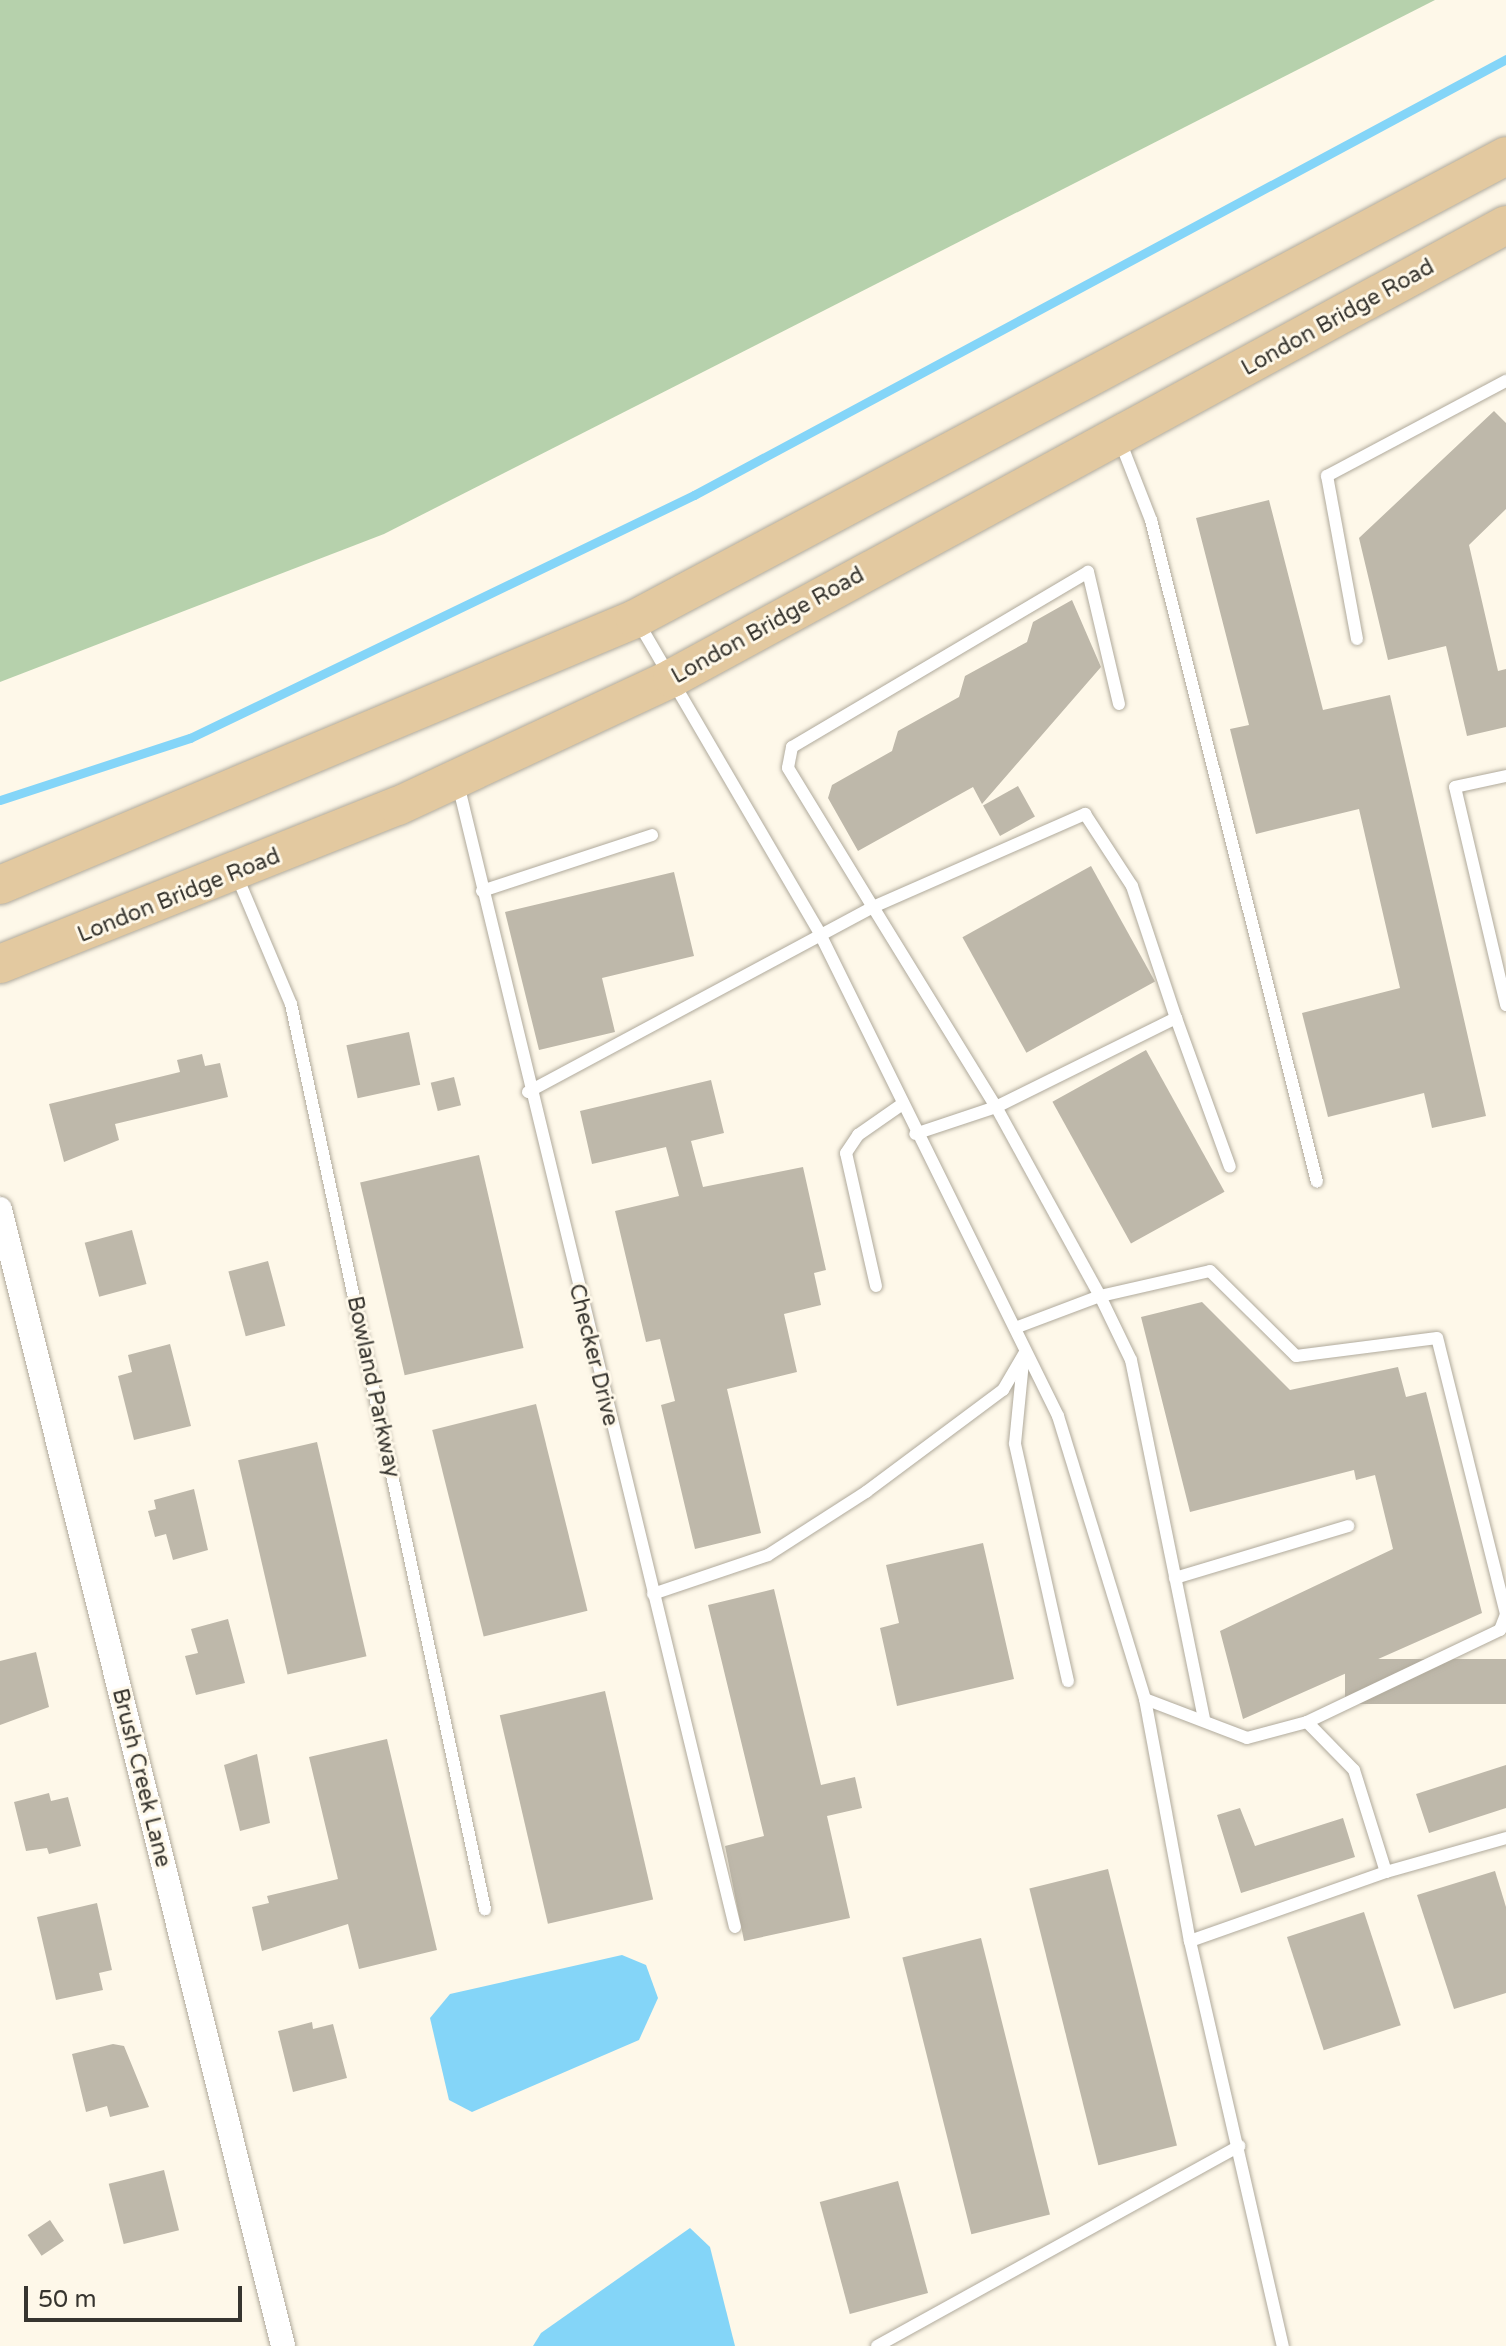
<!DOCTYPE html>
<html>
<head>
<meta charset="utf-8">
<style>
	body { margin:0 }
	#map { position:relative; width:1506px; height:2346px; overflow:hidden; background:#fef8e9; font-family:"Varela Round",sans-serif }
	div>[style] { position:absolute }
	.green>* { inset:0; background:#b6d1ac }
	.water>* { inset:0; background:#84d5f8 }
	.stream>* { height:9px; margin:-4.5px; padding:0 4.5px; transform-origin:4.5px; border-radius:4.5px; background:#84d5f8 }
	.building>* { inset:0; background:#beb8aa; transform-origin:0 0 }
	.roads { filter:drop-shadow(0 0 2px #b0aa9c) drop-shadow(0 0 2px #b0aa9c) }
	.service>* { height:12px; margin:-6px; padding:0 6px; transform-origin:6px; border-radius:6px; background:#fff }
	.minor>* { height:24px; margin:-12px; padding:0 12px; transform-origin:12px; border-radius:12px; background:#fff }
	.primary>* { height:38px; margin:-19px; padding:0 19px; transform-origin:19px; border-radius:19px; background:#e3c9a0 }
	span { translate:-50% -50%; white-space:nowrap; text-align:center; line-height:1.15; -webkit-text-stroke:6px #fef8e9; paint-order:stroke }
	.street-label { font-size:22px; color:#37352f }
	.scale { position:absolute; left:24px; top:2286px; width:218px; height:36px; box-sizing:border-box; border:4px solid #37352f; border-top:0; padding-left:10px; font-size:24px; line-height:28px; white-space:nowrap; color:#37352f; -webkit-text-stroke:6px #fef8e9; paint-order:stroke }
</style>
</head>
<body>
<div id="map">
	<div class="green">
		<div style="clip-path:polygon(0 0,1435px 0,384px 534px,0 682px)"></div>
	</div>
	<div class="water">
		<div style="clip-path:polygon(622px 1955px,646px 1965px,658px 1998px,639px 2040px,472px 2112px,449px 2100px,430px 2018px,450px 1994px)"></div>
		<div style="clip-path:polygon(690px 2228px,710px 2247px,735px 2346px,533px 2346px,541px 2333px)"></div>
	</div>
	<div class="stream">
		<div style="left:0;top:800px;width:200px;rotate:-18.1deg"></div>
		<div style="left:190px;top:738px;width:560px;rotate:-25.74deg"></div>
		<div style="left:694px;top:495px;width:922px;rotate:-28.23deg"></div>
	</div>
	<div class="building">
		<div style="clip-path:polygon(1494px 411px,1506px 423px,1506px 509px,1469px 545px,1498px 671px,1506px 669px,1506px 727px,1467px 736px,1446px 646px,1388px 660px,1359px 538px)"></div>
		<div style="clip-path:polygon(1269px 500px,1323px 710px,1390px 695px,1486px 1116px,1432px 1128px,1424px 1093px,1328px 1117px,1302px 1013px,1400px 988px,1359px 809px,1256px 834px,1230px 729px,1249px 725px,1196px 518px)"></div>
		<div style="clip-path:polygon(1072px 600px,1101px 667px,982px 804px,973px 787px,858px 851px,828px 798px,832px 785px,892px 751px,898px 731px,959px 697px,965px 676px,1027px 642px,1033px 622px)"></div>
		<div style="left:1018px;top:786px;width:35px;height:40px;rotate:61deg"></div>
		<div style="left:1091px;top:866px;width:132px;height:147px;rotate:61deg"></div>
		<div style="clip-path:polygon(674px 872px,694px 956px,602px 978px,615px 1032px,539px 1050px,505px 912px)"></div>
		<div style="left:409px;top:1032px;width:54px;height:64px;rotate:78deg"></div>
		<div style="left:1146px;top:1050px;width:162px;height:107px;rotate:61deg"></div>
		<div style="clip-path:polygon(202px 1054px,205px 1066px,220px 1063px,228px 1097px,115px 1124px,119px 1140px,64px 1162px,49px 1104px,180px 1072px,177px 1060px)"></div>
		<div style="left:454px;top:1077px;width:29px;height:24px;rotate:76deg"></div>
		<div style="clip-path:polygon(711px 1080px,724px 1133px,691px 1141px,703px 1187px,803px 1167px,826px 1270px,814px 1273px,821px 1305px,784px 1314px,797px 1372px,727px 1389px,761px 1533px,695px 1549px,661px 1405px,675px 1401px,660px 1339px,646px 1342px,615px 1211px,679px 1196px,666px 1147px,592px 1164px,580px 1111px)"></div>
		<div style="left:479px;top:1155px;width:198px;height:122px;rotate:77deg"></div>
		<div style="left:132px;top:1230px;width:56px;height:49px;rotate:75deg"></div>
		<div style="left:268px;top:1261px;width:67px;height:41px;rotate:75deg"></div>
		<div style="clip-path:polygon(1202px 1302px,1290px 1390px,1398px 1367px,1406px 1397px,1426px 1392px,1482px 1613px,1243px 1719px,1220px 1631px,1393px 1549px,1375px 1475px,1356px 1480px,1354px 1470px,1190px 1512px,1141px 1317px)"></div>
		<div style="clip-path:polygon(170px 1344px,191px 1426px,134px 1440px,118px 1376px,132px 1372px,128px 1355px)"></div>
		<div style="left:536px;top:1404px;width:213px;height:107px;rotate:76deg"></div>
		<div style="left:317px;top:1442px;width:220px;height:81px;rotate:77deg"></div>
		<div style="clip-path:polygon(194px 1489px,208px 1550px,173px 1560px,166px 1534px,155px 1537px,148px 1511px,156px 1509px,154px 1500px)"></div>
		<div style="clip-path:polygon(983px 1543px,1014px 1679px,897px 1706px,880px 1628px,899px 1623px,886px 1565px)"></div>
		<div style="clip-path:polygon(774px 1589px,821px 1785px,855px 1777px,862px 1808px,827px 1816px,850px 1918px,744px 1941px,725px 1846px,764px 1836px,708px 1605px)"></div>
		<div style="clip-path:polygon(228px 1619px,245px 1683px,196px 1695px,185px 1656px,198px 1653px,191px 1629px)"></div>
		<div style="clip-path:polygon(36px 1652px,49px 1707px,0 1725px,0 1661px)"></div>
		<div style="left:1506px;top:1659px;width:45px;height:161px;rotate:90deg"></div>
		<div style="left:605px;top:1691px;width:214px;height:108px;rotate:77deg"></div>
		<div style="clip-path:polygon(387px 1739px,437px 1950px,359px 1969px,348px 1924px,262px 1951px,252px 1907px,269px 1903px,267px 1896px,338px 1879px,309px 1757px)"></div>
		<div style="clip-path:polygon(257px 1754px,270px 1823px,240px 1831px,224px 1765px)"></div>
		<div style="clip-path:polygon(1506px 1765px,1506px 1808px,1429px 1833px,1416px 1794px)"></div>
		<div style="clip-path:polygon(49px 1793px,51px 1801px,68px 1797px,81px 1846px,49px 1854px,47px 1848px,26px 1851px,14px 1802px)"></div>
		<div style="clip-path:polygon(1240px 1808px,1255px 1846px,1343px 1818px,1355px 1857px,1241px 1893px,1217px 1815px)"></div>
		<div style="left:1108px;top:1869px;width:285px;height:81px;rotate:76deg"></div>
		<div style="clip-path:polygon(1495px 1871px,1506px 1907px,1506px 1993px,1454px 2009px,1417px 1895px)"></div>
		<div style="clip-path:polygon(97px 1903px,112px 1970px,99px 1973px,103px 1990px,56px 2000px,37px 1917px)"></div>
		<div style="left:1364px;top:1912px;width:119px;height:81px;rotate:72deg"></div>
		<div style="left:981px;top:1938px;width:285px;height:81px;rotate:76deg"></div>
		<div style="clip-path:polygon(312px 2022px,313px 2029px,333px 2024px,347px 2078px,293px 2092px,278px 2031px)"></div>
		<div style="clip-path:polygon(113px 2044px,124px 2046px,149px 2107px,110px 2117px,107px 2106px,86px 2112px,72px 2054px)"></div>
		<div style="left:164px;top:2170px;width:62px;height:57px;rotate:76deg"></div>
		<div style="left:898px;top:2181px;width:116px;height:81px;rotate:75deg"></div>
		<div style="left:50px;top:2220px;width:25px;height:27px;rotate:56deg"></div>
	</div>
	<div class="roads">
		<div class="service">
			<div style="left:1120px;top:441px;width:85px;rotate:68.6deg"></div>
			<div style="left:1151px;top:520px;width:682px;rotate:75.92deg"></div>
			<div style="left:638px;top:622px;width:361px;rotate:59.7deg"></div>
			<div style="left:820px;top:934px;width:538px;rotate:63.72deg"></div>
			<div style="left:1058px;top:1416px;width:296px;rotate:72.9deg"></div>
			<div style="left:1145px;top:1699px;width:246px;rotate:79.5deg"></div>
			<div style="left:1190px;top:1941px;width:416px;rotate:77.1deg"></div>
			<div style="left:1357px;top:639px;width:166px;rotate:-100.4deg"></div>
			<div style="left:1327px;top:476px;width:203px;rotate:-28deg"></div>
			<div style="left:1119px;top:704px;width:136px;rotate:-103.2deg"></div>
			<div style="left:1088px;top:572px;width:344px;rotate:149.4deg"></div>
			<div style="left:792px;top:747px;width:21px;rotate:101deg"></div>
			<div style="left:788px;top:768px;width:163px;rotate:58.6deg"></div>
			<div style="left:873px;top:907px;width:232px;rotate:-23.7deg"></div>
			<div style="left:1085px;top:814px;width:86px;rotate:56.9deg"></div>
			<div style="left:1132px;top:886px;width:139px;rotate:71.6deg"></div>
			<div style="left:1506px;top:776px;width:52px;rotate:167.8deg"></div>
			<div style="left:1455px;top:787px;width:224px;rotate:76.8deg"></div>
			<div style="left:458px;top:784px;width:1176px;rotate:76.38deg"></div>
			<div style="left:236px;top:874px;width:141px;rotate:67.1deg"></div>
			<div style="left:291px;top:1004px;width:926px;rotate:77.9deg"></div>
			<div style="left:482px;top:891px;width:179px;rotate:-18.2deg"></div>
			<div style="left:528px;top:1092px;width:391px;rotate:-28.2deg"></div>
			<div style="left:873px;top:907px;width:235px;rotate:58.4deg"></div>
			<div style="left:996px;top:1107px;width:85px;rotate:161.6deg"></div>
			<div style="left:876px;top:1286px;width:136px;rotate:-102.7deg"></div>
			<div style="left:846px;top:1153px;width:22px;rotate:-56deg"></div>
			<div style="left:858px;top:1135px;width:52px;rotate:-34.9deg"></div>
			<div style="left:1015px;top:1328px;width:91px;rotate:-20.6deg"></div>
			<div style="left:1100px;top:1296px;width:71px;rotate:64.2deg"></div>
			<div style="left:1131px;top:1360px;width:366px;rotate:78.5deg"></div>
			<div style="left:1023px;top:1362px;width:82px;rotate:95.6deg"></div>
			<div style="left:1015px;top:1444px;width:243px;rotate:77.4deg"></div>
			<div style="left:1175px;top:1578px;width:181px;rotate:-16.7deg"></div>
			<div style="left:653px;top:1594px;width:121px;rotate:-18.7deg"></div>
			<div style="left:768px;top:1555px;width:117px;rotate:-32.7deg"></div>
			<div style="left:866px;top:1492px;width:171px;rotate:-36.7deg"></div>
			<div style="left:1003px;top:1390px;width:42px;rotate:-59.7deg"></div>
			<div style="left:1145px;top:1699px;width:109px;rotate:20.9deg"></div>
			<div style="left:1247px;top:1738px;width:62px;rotate:-14.9deg"></div>
			<div style="left:1307px;top:1722px;width:214px;rotate:-25.5deg"></div>
			<div style="left:1500px;top:1630px;width:17px;rotate:-69deg"></div>
			<div style="left:1506px;top:1614px;width:284px;rotate:-104deg"></div>
			<div style="left:1437px;top:1338px;width:142px;rotate:172.7deg"></div>
			<div style="left:1296px;top:1356px;width:121px;rotate:-135.3deg"></div>
			<div style="left:1210px;top:1271px;width:113px;rotate:167.2deg"></div>
			<div style="left:1100px;top:1296px;width:216px;rotate:-118.8deg"></div>
			<div style="left:996px;top:1107px;width:201px;rotate:-26.3deg"></div>
			<div style="left:1176px;top:1018px;width:158px;rotate:70.1deg"></div>
			<div style="left:1307px;top:1722px;width:67px;rotate:45.6deg"></div>
			<div style="left:1354px;top:1770px;width:107px;rotate:72.6deg"></div>
			<div style="left:1386px;top:1872px;width:125px;rotate:-15.8deg"></div>
			<div style="left:1190px;top:1941px;width:208px;rotate:-19.4deg"></div>
			<div style="left:877px;top:2346px;width:414px;rotate:-28.9deg"></div>
		</div>
		<div class="minor">
			<div style="left:0;top:1209px;width:1172px;rotate:76.02deg"></div>
		</div>
		<div class="primary">
			<div style="left:0;top:885px;width:688px;rotate:-22.73deg"></div>
			<div style="left:635px;top:619px;width:986px;rotate:-27.99deg"></div>
			<div style="left:0;top:964px;width:428px;rotate:-21.7deg"></div>
			<div style="left:398px;top:806px;width:302px;rotate:-25deg"></div>
			<div style="left:672px;top:678px;width:949px;rotate:-28.51deg"></div>
		</div>
	</div>
	<div class="street-label">
		<span style="left:1338px;top:318px;rotate:-29deg">London Bridge Road</span>
		<span style="left:768px;top:626px;rotate:-29deg">London Bridge Road</span>
		<span style="left:179px;top:896px;rotate:-22deg">London Bridge Road</span>
		<span style="left:593px;top:1355px;rotate:76deg">Checker Drive</span>
		<span style="left:373px;top:1387px;rotate:78deg">Bowland Parkway</span>
		<span style="left:141px;top:1778px;rotate:76deg">Brush Creek Lane</span>
	</div>
	<div class="scale">50 m</div>
</div>
</body>
</html>
